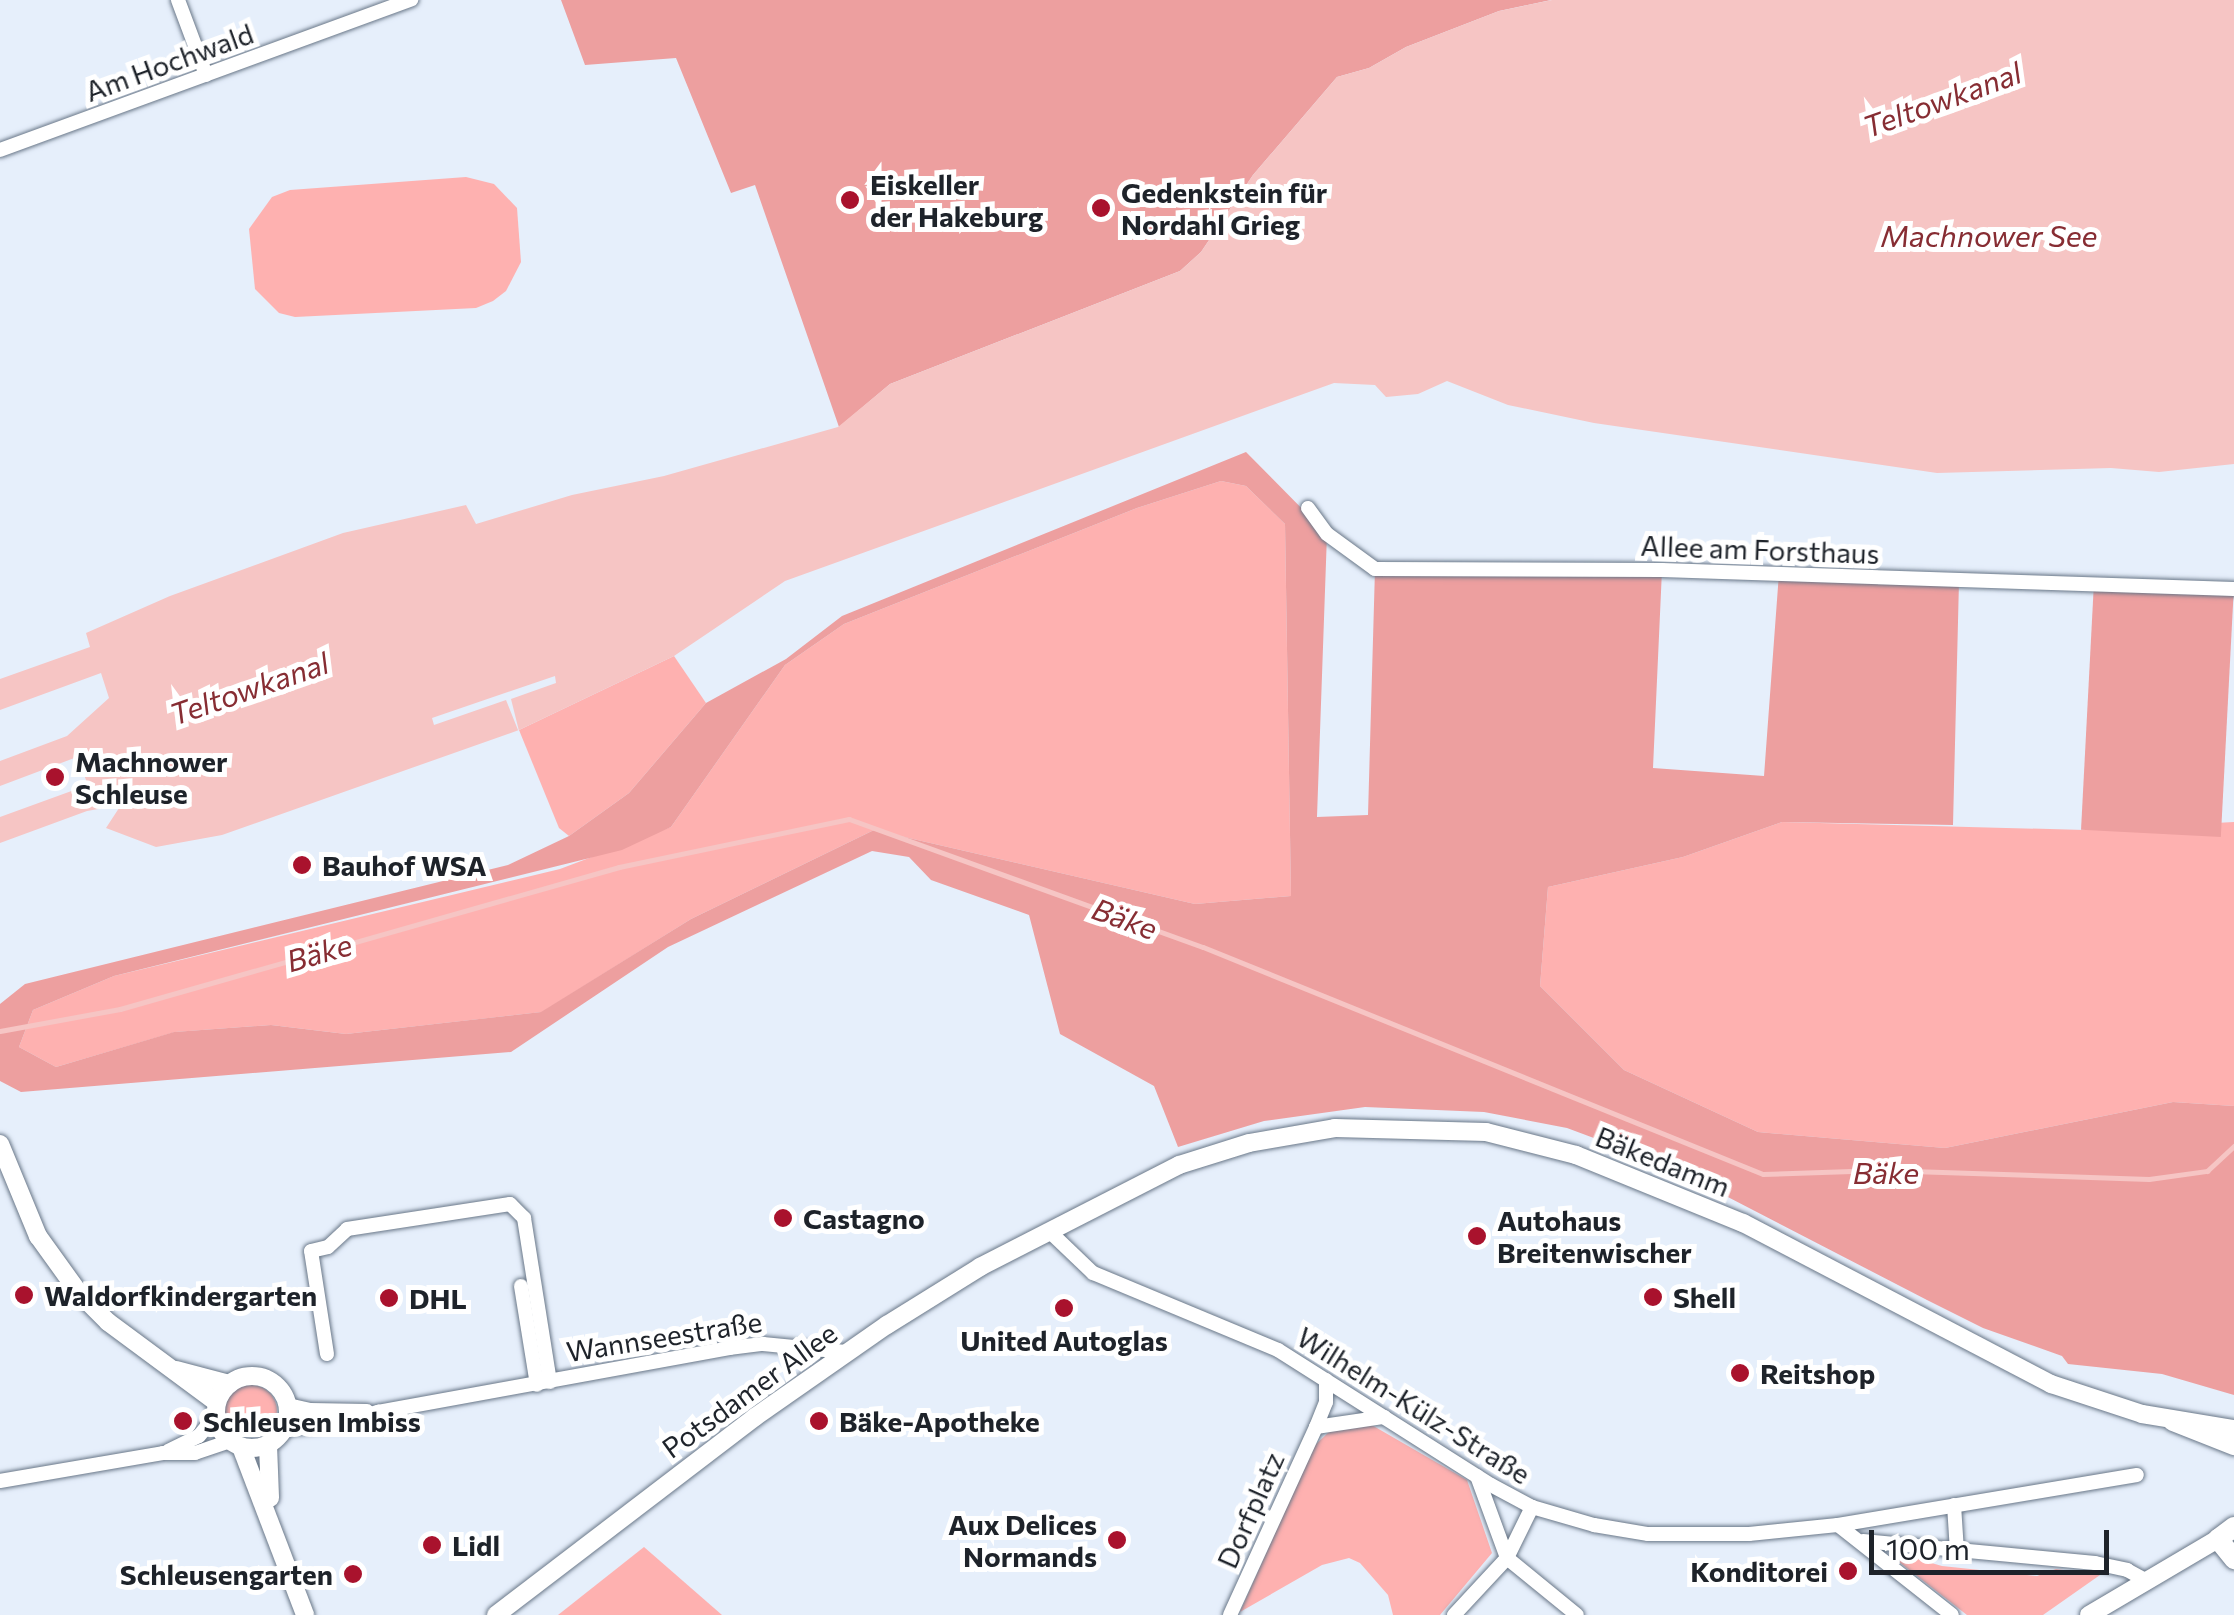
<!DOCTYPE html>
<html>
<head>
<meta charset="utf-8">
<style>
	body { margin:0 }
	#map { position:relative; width:2234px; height:1615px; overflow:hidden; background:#e6effb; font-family:Commissioner,sans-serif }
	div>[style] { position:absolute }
	.green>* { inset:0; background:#feb1b0 }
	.round { border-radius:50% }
	.forest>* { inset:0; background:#ed9f9f; transform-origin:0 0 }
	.water>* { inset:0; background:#f6c5c4 }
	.pier>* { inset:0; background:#e6effb }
	.stream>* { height:5px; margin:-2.5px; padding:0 2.5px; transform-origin:2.5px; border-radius:2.5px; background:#f6c5c4 }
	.roads { filter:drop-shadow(0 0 2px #697788) drop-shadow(0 0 2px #697788) }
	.minor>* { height:14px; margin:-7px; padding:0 7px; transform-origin:7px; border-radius:7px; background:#fff }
	.tertiary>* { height:18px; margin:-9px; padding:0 9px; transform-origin:9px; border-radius:9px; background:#fff }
	.tertiary>.ring { margin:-9px; padding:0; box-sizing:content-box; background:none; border:18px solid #fff; border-radius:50% }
	.secondary>* { height:20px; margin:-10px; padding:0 10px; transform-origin:10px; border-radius:10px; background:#fff }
	.dots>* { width:28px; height:28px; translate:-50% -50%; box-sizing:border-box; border:5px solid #fff; border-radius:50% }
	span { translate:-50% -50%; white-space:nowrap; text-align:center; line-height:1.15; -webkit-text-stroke:10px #fff; paint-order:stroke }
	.street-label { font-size:28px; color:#1e232a }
	.poi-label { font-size:28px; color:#1e232a; font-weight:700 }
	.left { translate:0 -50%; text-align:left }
	.right { translate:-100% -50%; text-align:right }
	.water-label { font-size:30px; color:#872d33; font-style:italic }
	.scale { position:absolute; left:1869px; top:1530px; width:240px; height:45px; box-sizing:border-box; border:5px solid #1e232a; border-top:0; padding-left:12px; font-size:30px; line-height:35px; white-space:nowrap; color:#1e232a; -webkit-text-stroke:8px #fff; paint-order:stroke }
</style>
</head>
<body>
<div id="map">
	<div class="green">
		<div style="clip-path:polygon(466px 177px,494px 184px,517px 208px,521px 262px,506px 291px,493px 301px,476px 308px,295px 317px,279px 313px,255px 289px,249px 229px,272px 197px,290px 190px)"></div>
		<div style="clip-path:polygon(1221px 481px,1246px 486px,1285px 524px,1291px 896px,1195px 904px,874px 830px,691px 919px,542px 1012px,346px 1034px,271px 1025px,175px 1032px,56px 1067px,19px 1047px,33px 1010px,114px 976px,560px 869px,671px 827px,785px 665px,844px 624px,1137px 508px)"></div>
		<div style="clip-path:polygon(674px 656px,706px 703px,629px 793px,569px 836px,559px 828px,519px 730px)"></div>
		<div style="clip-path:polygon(1782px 822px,2085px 830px,2234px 822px,2234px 1106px,2173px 1102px,1945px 1148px,1758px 1132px,1624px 1070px,1540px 986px,1548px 887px,1683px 857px)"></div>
		<div class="round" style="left:225px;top:1385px;width:52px;height:52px"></div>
		<div style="clip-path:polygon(1370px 1424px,1467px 1480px,1492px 1553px,1440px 1615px,1393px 1615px,1388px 1595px,1360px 1563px,1349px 1558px,1322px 1565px,1240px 1612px,1313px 1447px,1330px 1431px)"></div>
		<div style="clip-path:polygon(644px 1547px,722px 1615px,558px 1615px)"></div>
		<div style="clip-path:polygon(1907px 1556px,1942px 1566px,2037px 1576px,2056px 1569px,2100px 1575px,2043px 1615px,1967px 1615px,1899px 1562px)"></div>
	</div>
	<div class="forest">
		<div style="clip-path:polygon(561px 0,1551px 0,1499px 11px,1406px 47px,1369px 68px,1337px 77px,1253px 175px,1201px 252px,1180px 271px,890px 384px,839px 427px,755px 185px,731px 193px,676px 58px,585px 65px)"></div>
		<div style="clip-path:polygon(evenodd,1246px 452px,1327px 534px,1317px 817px,1368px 815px,1375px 569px,1662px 570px,1653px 768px,1764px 776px,1779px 573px,1959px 581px,1953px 825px,1782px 822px,1683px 857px,1548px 887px,1540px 986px,1624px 1070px,1758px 1132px,1945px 1148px,2173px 1102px,2234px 1106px,2234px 1395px,2162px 1374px,2068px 1364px,2062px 1356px,1983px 1328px,1927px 1300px,1666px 1165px,1567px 1128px,1484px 1112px,1365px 1107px,1264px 1121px,1178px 1147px,1154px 1086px,1060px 1034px,1029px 915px,931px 880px,909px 857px,872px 851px,668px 947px,511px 1052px,21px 1092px,0 1081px,0 1004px,25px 984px,508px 865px,569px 836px,629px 793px,706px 703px,786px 659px,842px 616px,1246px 452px,1221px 481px,1246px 486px,1285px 524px,1291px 896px,1195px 904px,874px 830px,691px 919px,541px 1012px,346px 1034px,271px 1025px,174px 1032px,56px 1067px,19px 1047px,33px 1010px,114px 976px,622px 850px,671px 827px,785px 665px,844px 624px,1137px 508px,1221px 481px)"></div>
		<div style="left:2094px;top:582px;width:140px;height:248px;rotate:3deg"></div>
	</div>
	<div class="water">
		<div style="clip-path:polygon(1552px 0,2234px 0,2234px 464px,2159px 472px,2111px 468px,1937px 473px,1594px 423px,1508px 405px,1447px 381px,1418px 394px,1386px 397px,1375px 385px,1334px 383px,785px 581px,674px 656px,519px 730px,222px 835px,156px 847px,106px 828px,121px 805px,87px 811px,0 843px,0 817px,88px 785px,77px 757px,0 786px,0 761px,67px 736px,109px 698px,101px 673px,0 710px,0 679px,90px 647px,86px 633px,170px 596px,343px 533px,466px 505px,476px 524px,572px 495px,664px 476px,838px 427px,890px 384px,1180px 271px,1201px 252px,1253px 175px,1337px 77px,1369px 68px,1406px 47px,1499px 11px)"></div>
	</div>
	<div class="pier">
		<div style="clip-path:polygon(555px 676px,556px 683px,511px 699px,520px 735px,506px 700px,434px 725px,432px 718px)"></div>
	</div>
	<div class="stream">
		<div style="left:0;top:1031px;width:122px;rotate:-10.4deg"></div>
		<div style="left:120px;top:1009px;width:519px;rotate:-15.88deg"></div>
		<div style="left:619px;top:867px;width:235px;rotate:-11.8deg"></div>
		<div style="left:849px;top:819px;width:376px;rotate:19.9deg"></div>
		<div style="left:1203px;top:947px;width:604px;rotate:22.07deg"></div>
		<div style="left:1763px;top:1174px;width:118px;rotate:-1.9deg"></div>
		<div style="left:1881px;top:1170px;width:268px;rotate:1.9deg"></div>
		<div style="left:2149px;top:1179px;width:59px;rotate:-7.9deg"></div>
		<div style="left:2207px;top:1171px;width:37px;rotate:-43deg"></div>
	</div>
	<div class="roads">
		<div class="minor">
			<div style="left:178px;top:0;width:80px;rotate:69.5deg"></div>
			<div style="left:0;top:150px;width:438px;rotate:-20.1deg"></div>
			<div style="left:1308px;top:508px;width:32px;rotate:54deg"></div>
			<div style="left:1327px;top:534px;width:59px;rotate:36.1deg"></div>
			<div style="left:1375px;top:569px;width:287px;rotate:0.2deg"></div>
			<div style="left:1662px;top:570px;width:572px;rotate:1.9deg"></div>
			<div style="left:1049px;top:1231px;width:61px;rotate:43.7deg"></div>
			<div style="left:1093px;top:1273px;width:200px;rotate:22.6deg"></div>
			<div style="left:1278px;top:1350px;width:252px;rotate:32.4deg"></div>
			<div style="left:1491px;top:1485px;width:47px;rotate:28.2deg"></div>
			<div style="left:1532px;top:1507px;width:65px;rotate:16.2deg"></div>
			<div style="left:1594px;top:1525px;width:55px;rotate:9.5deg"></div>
			<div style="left:1648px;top:1534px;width:101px"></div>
			<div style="left:1749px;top:1534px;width:89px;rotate:-5.8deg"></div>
			<div style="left:1838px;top:1525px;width:303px;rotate:-9.5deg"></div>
			<div style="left:521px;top:1286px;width:100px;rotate:80.8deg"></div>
			<div style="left:327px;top:1354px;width:104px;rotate:-98.8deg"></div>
			<div style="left:311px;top:1251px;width:17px;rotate:-13deg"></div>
			<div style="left:328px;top:1247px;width:26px;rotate:-43deg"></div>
			<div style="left:347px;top:1229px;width:165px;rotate:-8.7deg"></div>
			<div style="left:510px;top:1204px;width:20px;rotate:45deg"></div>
			<div style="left:524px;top:1218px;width:166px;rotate:81deg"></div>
			<div style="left:288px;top:1405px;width:23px;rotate:13deg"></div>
			<div style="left:310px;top:1410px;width:57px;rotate:1deg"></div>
			<div style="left:1316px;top:1427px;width:69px;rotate:-8.4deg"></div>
			<div style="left:285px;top:1429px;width:56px;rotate:-6.1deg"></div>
			<div style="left:341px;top:1423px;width:39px;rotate:-17deg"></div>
			<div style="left:378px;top:1412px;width:357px;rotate:-10.3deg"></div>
			<div style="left:729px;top:1348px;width:34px;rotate:-7deg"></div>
			<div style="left:763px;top:1344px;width:83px;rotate:5.5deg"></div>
			<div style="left:168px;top:1451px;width:34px;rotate:-26deg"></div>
			<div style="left:199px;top:1436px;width:26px;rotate:-51deg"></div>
			<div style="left:1477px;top:1476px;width:87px;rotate:69.9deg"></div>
			<div style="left:0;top:1481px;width:165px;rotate:-9.7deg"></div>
			<div style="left:163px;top:1453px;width:32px"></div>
			<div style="left:195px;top:1453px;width:36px;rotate:-19deg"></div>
			<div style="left:1954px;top:1505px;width:46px;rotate:86.3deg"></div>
			<div style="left:1838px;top:1525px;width:145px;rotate:38.3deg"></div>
			<div style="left:1863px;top:1541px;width:233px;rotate:5.4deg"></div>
			<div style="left:2095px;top:1563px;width:33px;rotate:12deg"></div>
			<div style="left:2127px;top:1570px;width:21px;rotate:29deg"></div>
			<div style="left:1507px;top:1558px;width:90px;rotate:39.2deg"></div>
			<div style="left:1230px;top:1615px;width:207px;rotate:-65.4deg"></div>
			<div style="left:1316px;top:1427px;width:27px;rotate:-68deg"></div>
			<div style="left:1326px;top:1402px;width:22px;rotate:-90deg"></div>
			<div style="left:1454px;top:1615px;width:78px;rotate:-47.1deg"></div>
			<div style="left:1507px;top:1558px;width:57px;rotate:-63.9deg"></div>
		</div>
		<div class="tertiary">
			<div style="left:0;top:1144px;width:100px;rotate:67.6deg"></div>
			<div style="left:38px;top:1236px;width:70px;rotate:54.3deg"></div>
			<div style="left:79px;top:1293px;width:41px;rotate:45deg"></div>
			<div style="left:108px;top:1322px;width:134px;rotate:36.5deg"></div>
			<div style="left:176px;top:1370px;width:55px;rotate:14.8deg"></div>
			<div class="ring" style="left:216px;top:1376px;width:54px;height:54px"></div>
			<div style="left:268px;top:1445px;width:53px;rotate:87.8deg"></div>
			<div style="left:241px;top:1447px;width:180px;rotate:69.1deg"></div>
			<div style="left:496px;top:1615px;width:326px;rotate:-37.4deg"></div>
			<div style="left:755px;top:1417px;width:161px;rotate:-34.9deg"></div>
			<div style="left:887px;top:1325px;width:110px;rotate:-31.9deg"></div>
			<div style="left:980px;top:1267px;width:224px;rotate:-27.1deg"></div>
			<div style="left:1179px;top:1165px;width:73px;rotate:-17.4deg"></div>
			<div style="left:1249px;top:1143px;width:87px;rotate:-9.9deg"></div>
			<div style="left:1335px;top:1128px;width:151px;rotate:1.5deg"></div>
			<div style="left:1486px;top:1132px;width:93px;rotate:14.3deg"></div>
			<div style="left:1576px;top:1155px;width:180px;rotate:22.2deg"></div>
			<div style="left:1743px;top:1223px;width:348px;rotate:27.6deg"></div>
			<div style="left:2051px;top:1384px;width:96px;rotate:18.2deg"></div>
			<div style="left:2142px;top:1414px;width:93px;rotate:9.3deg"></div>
			<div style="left:2089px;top:1615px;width:150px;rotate:-30.5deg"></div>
		</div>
		<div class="secondary">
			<div style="left:2173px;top:1421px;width:66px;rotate:21.5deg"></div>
			<div style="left:2234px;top:1527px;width:20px;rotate:143deg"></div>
			<div style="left:2218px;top:1539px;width:26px;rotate:51deg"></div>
		</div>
	</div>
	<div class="dots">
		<div style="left:850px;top:200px;background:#a9122d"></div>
		<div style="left:1101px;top:208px;background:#a9122d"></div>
		<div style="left:55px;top:777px;background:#a9122d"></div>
		<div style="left:302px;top:865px;background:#a9122d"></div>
		<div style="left:783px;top:1218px;background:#a9122d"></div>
		<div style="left:1477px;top:1236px;background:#a9122d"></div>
		<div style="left:24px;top:1295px;background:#a9122d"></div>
		<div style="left:1653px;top:1297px;background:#a9122d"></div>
		<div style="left:389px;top:1298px;background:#a9122d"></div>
		<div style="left:1064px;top:1308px;background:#a9122d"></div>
		<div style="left:1740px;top:1373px;background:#a9122d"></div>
		<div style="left:183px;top:1421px;background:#a9122d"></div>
		<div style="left:819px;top:1421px;background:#a9122d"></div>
		<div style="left:1117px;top:1540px;background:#a9122d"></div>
		<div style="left:432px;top:1545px;background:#a9122d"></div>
		<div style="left:1848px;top:1571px;background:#a9122d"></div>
		<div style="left:353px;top:1574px;background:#a9122d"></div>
	</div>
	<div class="street-label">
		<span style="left:169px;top:62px;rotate:-20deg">Am Hochwald</span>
		<span style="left:1760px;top:549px;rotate:2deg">Allee am Forsthaus</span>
		<span style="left:1663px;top:1161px;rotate:22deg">Bäkedamm</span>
		<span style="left:664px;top:1336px;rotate:-9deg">Wannseestraße</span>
		<span style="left:749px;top:1390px;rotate:-36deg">Potsdamer Allee</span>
		<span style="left:1414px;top:1405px;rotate:32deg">Wilhelm-Külz-Straße</span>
		<span style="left:1250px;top:1510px;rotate:-66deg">Dorfplatz</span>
	</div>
	<div class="poi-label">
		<span class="left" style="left:870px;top:200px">Eiskeller<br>der Hakeburg</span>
		<span class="left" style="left:1121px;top:208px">Gedenkstein für<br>Nordahl Grieg</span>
		<span class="left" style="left:75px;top:777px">Machnower<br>Schleuse</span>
		<span class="left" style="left:322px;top:865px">Bauhof WSA</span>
		<span class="left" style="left:803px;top:1218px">Castagno</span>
		<span class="left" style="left:1497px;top:1236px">Autohaus<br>Breitenwischer</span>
		<span class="left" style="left:44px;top:1295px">Waldorfkindergarten</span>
		<span class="left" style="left:1673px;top:1297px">Shell</span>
		<span class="left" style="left:409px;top:1298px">DHL</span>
		<span style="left:1064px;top:1340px">United Autoglas</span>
		<span class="left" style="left:1760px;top:1373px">Reitshop</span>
		<span class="left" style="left:203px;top:1421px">Schleusen Imbiss</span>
		<span class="left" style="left:839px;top:1421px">Bäke-Apotheke</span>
		<span class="right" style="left:1097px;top:1540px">Aux Delices<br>Normands</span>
		<span class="left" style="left:452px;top:1545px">Lidl</span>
		<span class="right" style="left:1828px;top:1571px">Konditorei</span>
		<span class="right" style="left:333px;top:1574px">Schleusengarten</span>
	</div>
	<div class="water-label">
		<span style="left:1942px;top:99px;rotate:-20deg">Teltowkanal</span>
		<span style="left:1989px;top:235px">Machnower See</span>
		<span style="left:249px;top:688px;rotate:-19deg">Teltowkanal</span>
		<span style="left:1125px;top:918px;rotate:20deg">Bäke</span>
		<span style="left:319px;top:952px;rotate:-16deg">Bäke</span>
		<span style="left:1886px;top:1172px">Bäke</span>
	</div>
	<div class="scale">100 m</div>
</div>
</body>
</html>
